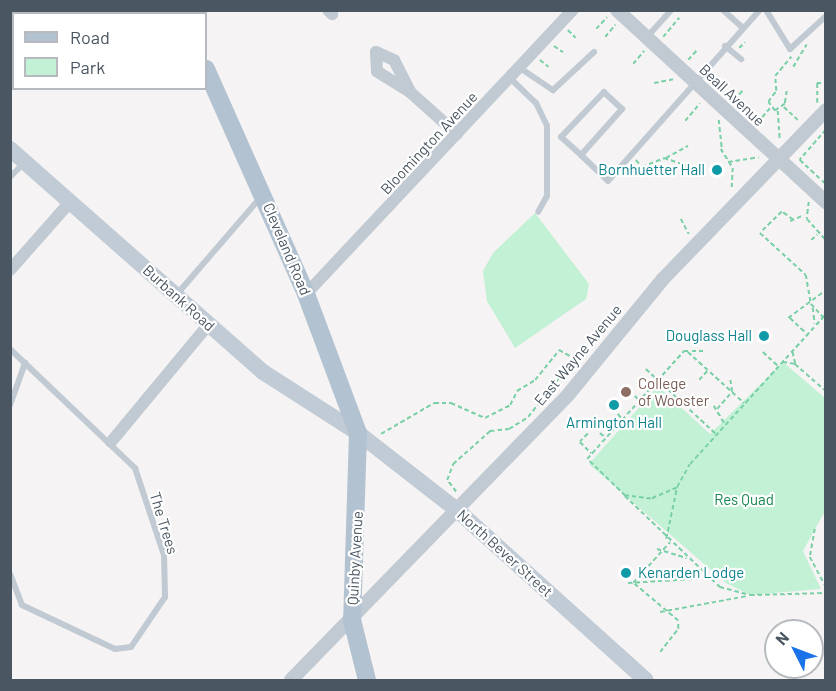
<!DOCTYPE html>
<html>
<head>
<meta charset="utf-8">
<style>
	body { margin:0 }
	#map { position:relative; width:836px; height:691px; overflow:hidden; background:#f5f3f3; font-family:Barlow,sans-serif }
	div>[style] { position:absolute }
	.green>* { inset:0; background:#c3f1d5 }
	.path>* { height:1.5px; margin-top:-0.75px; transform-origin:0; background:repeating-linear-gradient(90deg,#7ad0a6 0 4.5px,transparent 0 7.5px) }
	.service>* { height:6px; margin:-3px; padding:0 3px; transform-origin:3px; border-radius:3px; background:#c1cad2 }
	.minor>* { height:12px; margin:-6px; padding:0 6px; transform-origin:6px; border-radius:6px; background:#c1cad2 }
	.tertiary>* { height:14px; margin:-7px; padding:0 7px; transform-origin:7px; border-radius:7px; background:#c1cad2 }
	.secondary>* { height:16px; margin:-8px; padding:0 8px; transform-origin:8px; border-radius:8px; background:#c1cbd6 }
	.primary>* { height:18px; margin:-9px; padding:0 9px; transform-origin:9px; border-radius:9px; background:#b3c2d1 }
	.dots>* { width:16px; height:16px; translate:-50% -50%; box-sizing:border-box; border:3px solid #fff; border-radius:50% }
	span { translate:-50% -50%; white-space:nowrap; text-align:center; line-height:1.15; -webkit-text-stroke:4.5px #fff; paint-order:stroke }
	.street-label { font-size:15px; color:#4a5661 }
	.culture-label { font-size:15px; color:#0d838f }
	.right { translate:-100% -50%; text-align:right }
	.left { translate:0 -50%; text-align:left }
	.education-label { font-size:15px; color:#785e54 }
	.park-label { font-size:15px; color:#17864f }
	.frame { position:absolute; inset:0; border:12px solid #4a5661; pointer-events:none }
	.legend { position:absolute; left:12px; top:12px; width:195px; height:78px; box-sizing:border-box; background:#fff; border:2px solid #b7bbc0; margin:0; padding:8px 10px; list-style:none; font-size:18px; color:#4a5661 }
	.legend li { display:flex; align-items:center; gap:12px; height:30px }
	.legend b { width:30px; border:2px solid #b7bbc0 }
	.north { position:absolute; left:764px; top:619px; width:60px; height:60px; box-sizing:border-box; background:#fff; border:2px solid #b7bbc0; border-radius:50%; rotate:312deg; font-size:16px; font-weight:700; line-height:24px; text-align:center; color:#4a5661 }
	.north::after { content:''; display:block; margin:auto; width:21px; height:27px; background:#1a73e8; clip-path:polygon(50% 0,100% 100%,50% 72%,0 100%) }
</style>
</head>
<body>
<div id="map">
	<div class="green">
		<div style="clip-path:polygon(535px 213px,589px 284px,586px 299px,515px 348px,487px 301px,483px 271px,493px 253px)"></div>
		<div style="clip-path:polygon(783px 362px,825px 398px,825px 511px,803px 551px,821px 589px,750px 595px,726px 583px,589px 464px,658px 386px,710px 434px)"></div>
	</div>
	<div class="path">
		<div style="left:596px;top:29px;width:16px;rotate:-47deg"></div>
		<div style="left:568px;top:30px;width:11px;rotate:45deg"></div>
		<div style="left:605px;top:37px;width:16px;rotate:-50deg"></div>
		<div style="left:663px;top:37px;width:25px;rotate:-50deg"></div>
		<div style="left:554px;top:46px;width:11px;rotate:34deg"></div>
		<div style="left:739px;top:48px;width:8px;rotate:-45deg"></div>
		<div style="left:540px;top:60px;width:11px;rotate:38deg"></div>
		<div style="left:688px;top:60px;width:13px;rotate:-48deg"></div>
		<div style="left:633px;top:64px;width:17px;rotate:-50deg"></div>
		<div style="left:793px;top:67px;width:26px;rotate:-59deg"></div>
		<div style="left:654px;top:83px;width:21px;rotate:-11deg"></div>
		<div style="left:787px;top:91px;width:13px;rotate:99deg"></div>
		<div style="left:785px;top:104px;width:12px;rotate:145deg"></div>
		<div style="left:775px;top:111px;width:11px;rotate:-128deg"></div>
		<div style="left:768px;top:102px;width:14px;rotate:-54deg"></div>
		<div style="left:776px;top:91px;width:15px;rotate:-94deg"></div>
		<div style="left:775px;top:76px;width:25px;rotate:-50deg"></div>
		<div style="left:734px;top:100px;width:13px;rotate:-48deg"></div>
		<div style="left:817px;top:103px;width:20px;rotate:-90deg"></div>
		<div style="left:817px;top:83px;width:9px"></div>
		<div style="left:784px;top:107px;width:19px;rotate:43deg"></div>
		<div style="left:778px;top:111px;width:29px;rotate:86deg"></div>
		<div style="left:719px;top:120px;width:31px;rotate:84deg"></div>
		<div style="left:685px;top:121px;width:23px;rotate:-50deg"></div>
		<div style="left:757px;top:123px;width:20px;rotate:-49deg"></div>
		<div style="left:826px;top:130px;width:40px;rotate:131deg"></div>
		<div style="left:800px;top:160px;width:35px;rotate:43deg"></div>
		<div style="left:721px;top:149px;width:22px;rotate:58deg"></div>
		<div style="left:733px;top:168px;width:22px;rotate:93deg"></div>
		<div style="left:666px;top:158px;width:25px;rotate:-29deg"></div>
		<div style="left:636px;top:160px;width:9px;rotate:49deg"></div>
		<div style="left:642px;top:167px;width:24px;rotate:-22deg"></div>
		<div style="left:664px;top:158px;width:41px;rotate:18.4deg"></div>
		<div style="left:728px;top:162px;width:31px;rotate:-9deg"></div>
		<div style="left:809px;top:202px;width:17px;rotate:97deg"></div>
		<div style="left:807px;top:219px;width:28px;rotate:48deg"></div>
		<div style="left:681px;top:219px;width:17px;rotate:62deg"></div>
		<div style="left:793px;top:220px;width:14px;rotate:-144deg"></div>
		<div style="left:782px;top:212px;width:30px;rotate:136deg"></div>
		<div style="left:760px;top:233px;width:62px;rotate:42.4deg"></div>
		<div style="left:806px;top:275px;width:29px;rotate:80deg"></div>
		<div style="left:811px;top:304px;width:18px;rotate:47deg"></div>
		<div style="left:790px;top:221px;width:15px;rotate:-23deg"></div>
		<div style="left:811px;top:240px;width:8px;rotate:-40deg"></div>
		<div style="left:813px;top:308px;width:16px;rotate:83deg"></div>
		<div style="left:788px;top:318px;width:47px;rotate:-36.4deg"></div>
		<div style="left:790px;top:318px;width:22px;rotate:43deg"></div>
		<div style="left:688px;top:352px;width:76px;rotate:42.3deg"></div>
		<div style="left:763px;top:352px;width:21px;rotate:43deg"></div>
		<div style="left:783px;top:362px;width:12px;rotate:9deg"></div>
		<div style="left:795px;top:364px;width:13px;rotate:-103deg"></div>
		<div style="left:795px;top:364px;width:41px;rotate:41.1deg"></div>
		<div style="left:646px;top:369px;width:96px;rotate:42.9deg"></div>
		<div style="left:699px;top:380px;width:12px;rotate:-48deg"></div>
		<div style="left:635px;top:396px;width:6px;rotate:45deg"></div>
		<div style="left:714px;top:406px;width:21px;rotate:59deg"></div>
		<div style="left:717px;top:409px;width:23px;rotate:-49deg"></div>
		<div style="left:732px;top:392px;width:12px;rotate:-99deg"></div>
		<div style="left:618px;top:414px;width:6px;rotate:51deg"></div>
		<div style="left:600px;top:433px;width:6px;rotate:39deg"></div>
		<div style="left:381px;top:434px;width:61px;rotate:-30.3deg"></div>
		<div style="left:434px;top:403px;width:17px"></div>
		<div style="left:451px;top:403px;width:37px;rotate:24deg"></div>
		<div style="left:485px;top:418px;width:28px;rotate:-27deg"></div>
		<div style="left:510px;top:405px;width:16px;rotate:-63deg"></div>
		<div style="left:517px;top:391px;width:21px;rotate:-31deg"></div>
		<div style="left:535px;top:380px;width:38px;rotate:-51deg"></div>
		<div style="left:559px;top:350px;width:23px;rotate:29deg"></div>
		<div style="left:588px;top:434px;width:11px;rotate:135deg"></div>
		<div style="left:580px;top:442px;width:16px;rotate:45deg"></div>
		<div style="left:677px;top:488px;width:28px;rotate:157deg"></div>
		<div style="left:651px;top:499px;width:26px;rotate:-173deg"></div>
		<div style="left:625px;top:496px;width:53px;rotate:-135.8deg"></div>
		<div style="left:587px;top:459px;width:145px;rotate:-48.1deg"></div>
		<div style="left:684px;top:351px;width:19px"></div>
		<div style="left:456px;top:492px;width:15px;rotate:-127deg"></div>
		<div style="left:447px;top:480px;width:17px;rotate:-69deg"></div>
		<div style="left:453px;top:464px;width:50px;rotate:-41.7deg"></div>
		<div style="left:490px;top:431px;width:19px;rotate:-6deg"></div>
		<div style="left:509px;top:429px;width:22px;rotate:-32deg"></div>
		<div style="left:528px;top:417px;width:74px;rotate:-51.6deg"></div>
		<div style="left:625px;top:496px;width:132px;rotate:43.8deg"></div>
		<div style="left:720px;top:587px;width:31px;rotate:15deg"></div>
		<div style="left:750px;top:595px;width:76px;rotate:-1.5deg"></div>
		<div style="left:815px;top:529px;width:28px;rotate:100deg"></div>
		<div style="left:810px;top:557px;width:34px;rotate:62deg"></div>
		<div style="left:666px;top:539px;width:53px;rotate:-78.1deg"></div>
		<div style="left:677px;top:487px;width:26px;rotate:-61deg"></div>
		<div style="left:690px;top:464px;width:202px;rotate:-47.8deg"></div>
		<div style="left:657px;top:549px;width:31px;rotate:17deg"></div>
		<div style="left:628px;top:583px;width:82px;rotate:-3.5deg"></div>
		<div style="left:660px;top:612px;width:88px;rotate:-10.4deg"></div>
		<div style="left:660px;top:652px;width:29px;rotate:-52deg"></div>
		<div style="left:678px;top:629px;width:8px;rotate:-90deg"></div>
		<div style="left:678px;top:621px;width:59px;rotate:-139.8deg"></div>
		<div style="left:633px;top:583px;width:55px;rotate:-47.9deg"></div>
	</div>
	<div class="service">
		<div style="left:723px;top:10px;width:25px;rotate:42deg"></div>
		<div style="left:766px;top:10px;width:46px;rotate:58.4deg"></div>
		<div style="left:790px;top:49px;width:49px;rotate:-42.5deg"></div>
		<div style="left:647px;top:37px;width:36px;rotate:-48deg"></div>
		<div style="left:725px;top:46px;width:21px;rotate:39deg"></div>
		<div style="left:520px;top:68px;width:40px;rotate:34deg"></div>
		<div style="left:553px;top:90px;width:56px;rotate:-42.8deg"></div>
		<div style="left:511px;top:79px;width:35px;rotate:44deg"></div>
		<div style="left:536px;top:103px;width:25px;rotate:64deg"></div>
		<div style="left:547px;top:126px;width:70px;rotate:90deg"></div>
		<div style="left:547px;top:196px;width:18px;rotate:119deg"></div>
		<div style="left:581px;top:155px;width:62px;rotate:-48.3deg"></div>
		<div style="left:622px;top:109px;width:25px;rotate:-137deg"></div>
		<div style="left:604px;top:92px;width:62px;rotate:133.7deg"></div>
		<div style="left:561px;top:137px;width:27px;rotate:42deg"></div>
		<div style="left:581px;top:155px;width:37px;rotate:44deg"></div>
		<div style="left:608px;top:181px;width:229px;rotate:-48.4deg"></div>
		<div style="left:10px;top:177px;width:21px;rotate:-45deg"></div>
		<div style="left:178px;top:293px;width:127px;rotate:-49.2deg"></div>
		<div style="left:10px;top:349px;width:173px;rotate:43.6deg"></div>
		<div style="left:135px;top:468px;width:92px;rotate:71.6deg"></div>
		<div style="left:164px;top:555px;width:42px;rotate:88.6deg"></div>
		<div style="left:165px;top:597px;width:60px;rotate:124.2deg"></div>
		<div style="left:131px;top:647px;width:16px;rotate:173deg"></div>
		<div style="left:115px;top:649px;width:103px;rotate:-154.7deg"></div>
		<div style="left:22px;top:605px;width:33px;rotate:-111deg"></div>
		<div style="left:10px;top:405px;width:45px;rotate:-70.3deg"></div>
	</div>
	<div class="minor">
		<div style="left:328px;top:10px;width:6px;rotate:45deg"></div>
		<div style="left:410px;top:92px;width:39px;rotate:-148deg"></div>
		<div style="left:377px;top:71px;width:19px;rotate:-93deg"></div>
		<div style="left:376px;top:52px;width:20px;rotate:24deg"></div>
		<div style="left:394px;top:60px;width:36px;rotate:63deg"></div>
		<div style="left:410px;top:92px;width:63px;rotate:41.8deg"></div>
		<div style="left:10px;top:270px;width:92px;rotate:-48.5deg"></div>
		<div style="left:306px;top:294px;width:390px;rotate:-46.8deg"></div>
		<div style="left:111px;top:442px;width:153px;rotate:-50.3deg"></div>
	</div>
	<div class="tertiary">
		<div style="left:617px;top:10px;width:284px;rotate:42.6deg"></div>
		<div style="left:291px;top:680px;width:397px;rotate:-45.8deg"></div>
		<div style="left:568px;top:395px;width:149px;rotate:-50.7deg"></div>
		<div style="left:662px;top:280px;width:236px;rotate:-46deg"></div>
	</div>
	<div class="secondary">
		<div style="left:10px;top:149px;width:337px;rotate:41.4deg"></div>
		<div style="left:263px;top:372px;width:113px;rotate:32.7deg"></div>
		<div style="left:358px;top:433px;width:125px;rotate:37.9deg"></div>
		<div style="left:457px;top:510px;width:254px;rotate:42deg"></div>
	</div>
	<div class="primary">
		<div style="left:173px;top:10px;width:4px;rotate:63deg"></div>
		<div style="left:206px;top:69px;width:246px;rotate:66deg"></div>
		<div style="left:306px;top:294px;width:148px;rotate:69.5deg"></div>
		<div style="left:358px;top:433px;width:187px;rotate:91.8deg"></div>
		<div style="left:352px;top:620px;width:62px;rotate:76deg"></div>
	</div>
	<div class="dots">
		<div style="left:717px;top:170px;background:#0f9aa8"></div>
		<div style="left:764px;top:336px;background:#0f9aa8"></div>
		<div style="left:626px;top:392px;background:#8d6e63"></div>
		<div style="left:614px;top:405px;background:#0f9aa8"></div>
		<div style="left:626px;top:573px;background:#0f9aa8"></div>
	</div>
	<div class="street-label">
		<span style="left:732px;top:95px;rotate:43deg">Beall Avenue</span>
		<span style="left:429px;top:143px;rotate:-47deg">Bloomington Avenue</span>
		<span style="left:287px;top:249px;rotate:67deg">Cleveland Road</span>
		<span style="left:179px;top:298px;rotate:42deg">Burbank Road</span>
		<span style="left:578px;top:355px;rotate:-50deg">East Wayne Avenue</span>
		<span style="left:164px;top:523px;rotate:73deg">The Trees</span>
		<span style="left:505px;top:553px;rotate:42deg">North Bever Street</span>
		<span style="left:355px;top:558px;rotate:-87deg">Quinby Avenue</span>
	</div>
	<div class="culture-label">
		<span class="right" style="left:705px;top:170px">Bornhuetter Hall</span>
		<span class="right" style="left:752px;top:336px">Douglass Hall</span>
		<span style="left:614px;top:423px">Armington Hall</span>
		<span class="left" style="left:638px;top:573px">Kenarden Lodge</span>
	</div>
	<div class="education-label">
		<span class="left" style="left:638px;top:392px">College<br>of Wooster</span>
	</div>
	<div class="park-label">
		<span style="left:744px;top:500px">Res Quad</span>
	</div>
	<div class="frame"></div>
	<ul class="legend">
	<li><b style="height:8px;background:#b3c2d1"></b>Road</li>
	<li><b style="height:16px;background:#c3f1d5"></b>Park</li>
	</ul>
	<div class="north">N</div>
</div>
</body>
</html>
